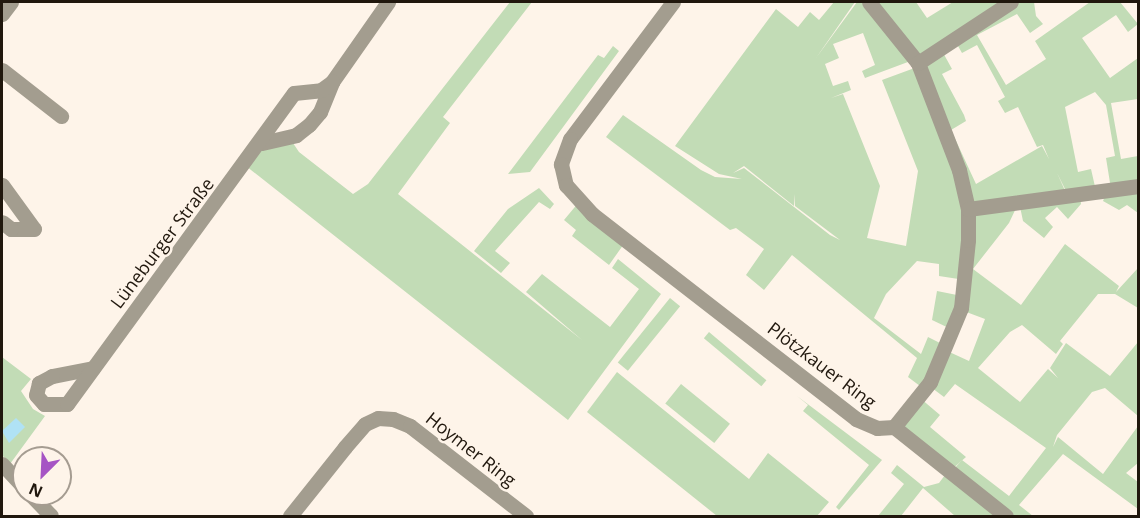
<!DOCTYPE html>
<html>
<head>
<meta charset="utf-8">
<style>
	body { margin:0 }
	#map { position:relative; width:1140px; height:518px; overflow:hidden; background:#fef4e9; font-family:"Open Sans",sans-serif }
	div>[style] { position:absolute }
	.green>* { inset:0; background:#c2dcb6; transform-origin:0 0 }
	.water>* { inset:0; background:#b0e2f5 }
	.minor>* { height:15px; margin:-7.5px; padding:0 7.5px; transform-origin:7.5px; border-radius:7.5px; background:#a39d8f }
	span { translate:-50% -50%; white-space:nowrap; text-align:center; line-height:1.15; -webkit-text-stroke:5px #fef4e9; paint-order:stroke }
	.street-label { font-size:18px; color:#20170d }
	.frame { position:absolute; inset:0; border:3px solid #20170d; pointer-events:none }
	.north { position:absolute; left:12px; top:446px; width:60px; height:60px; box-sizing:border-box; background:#fef4e9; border:2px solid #a59c91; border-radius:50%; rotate:204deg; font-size:16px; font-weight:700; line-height:24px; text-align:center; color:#20170d }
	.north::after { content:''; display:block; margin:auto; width:21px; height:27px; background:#a654c4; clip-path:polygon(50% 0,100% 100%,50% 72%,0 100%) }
</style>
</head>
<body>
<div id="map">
	<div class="green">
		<div style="clip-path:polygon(510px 2px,532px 2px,443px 117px,450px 123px,398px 194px,582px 340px,526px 292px,542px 274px,610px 327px,639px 289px,612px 268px,618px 259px,661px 294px,568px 420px,246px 166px,262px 143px,289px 137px,299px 152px,353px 194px,368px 184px)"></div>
		<div style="clip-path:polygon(evenodd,834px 2px,855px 2px,816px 58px,857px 2px,916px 2px,927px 18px,953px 2px,1034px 2px,1036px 16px,1043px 24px,1030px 33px,1017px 14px,977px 35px,1006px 85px,1046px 59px,1035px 41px,1090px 2px,1120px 2px,1138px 24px,1128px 32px,1116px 15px,1082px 38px,1110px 78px,1138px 58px,1138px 99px,1111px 103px,1121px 159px,1138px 156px,1138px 186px,1111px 189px,1106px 158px,1115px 156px,1106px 105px,1095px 92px,1065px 107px,1078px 172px,1091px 169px,1096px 191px,1068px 195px,1057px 173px,1067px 195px,968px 208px,959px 170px,965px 280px,939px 276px,939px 264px,917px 261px,886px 294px,874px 318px,921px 354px,928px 337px,946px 346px,924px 389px,908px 377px,917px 358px,792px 255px,764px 290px,746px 275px,764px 249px,736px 228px,730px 230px,606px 137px,623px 115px,701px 170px,715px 177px,742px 179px,719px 174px,675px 146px,776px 9px,798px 27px,810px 12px,819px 20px,834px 2px,863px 33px,875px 65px,862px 71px,865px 78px,916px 59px,920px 66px,882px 80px,918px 171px,906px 246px,867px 238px,880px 186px,843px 94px,831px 98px,851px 90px,848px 81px,833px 86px,825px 64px,839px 58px,833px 44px,863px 33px,834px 2px,954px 39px,962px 53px,977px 45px,1005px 97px,998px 101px,1005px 113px,1018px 107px,1037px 147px,1043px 145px,1049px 159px,1042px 146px,976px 184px,951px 130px,966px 121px,964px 115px,942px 74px,952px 69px,941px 49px,954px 39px,834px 2px,744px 166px,794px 206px,794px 194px,795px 206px,840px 240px,830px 235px,744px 168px,733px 173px,744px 166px)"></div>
		<div style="clip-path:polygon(613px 46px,619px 51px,530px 172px,508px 174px,598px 55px,604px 58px)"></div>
		<div style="clip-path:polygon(1138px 187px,1138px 213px,1127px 205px,1119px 210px,1103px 201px,1107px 191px)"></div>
		<div style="clip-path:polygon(539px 188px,554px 204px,550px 209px,539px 202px,495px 251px,510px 263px,501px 273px,474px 251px,508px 209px)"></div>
		<div style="clip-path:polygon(1080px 194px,1081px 204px,1068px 219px,1057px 207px,1045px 218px,1053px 227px,1044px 238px,1023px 221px,1019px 202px)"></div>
		<div style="clip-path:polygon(579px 202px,626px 241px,609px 265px,572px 236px,576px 230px,564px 220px)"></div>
		<div style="clip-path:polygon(1019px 202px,1009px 223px,973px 269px,1021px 305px,1065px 244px,1119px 286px,1116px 292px,1138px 268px,1138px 308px,1115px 294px,1098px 294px,1060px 341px,1063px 344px,1056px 354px,1022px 325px,1010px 332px,978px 368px,1020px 402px,1048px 369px,1058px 378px,1050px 368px,1066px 343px,1110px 376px,1138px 342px,1138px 416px,1105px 388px,1092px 392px,1057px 435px,1053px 447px,1058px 437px,1103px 474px,1138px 426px,1138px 463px,1126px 473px,1138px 482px,1138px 509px,1063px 454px,1019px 505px,1033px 516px,1008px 516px,953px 470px,962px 460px,1009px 496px,1046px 448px,955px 384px,944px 397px,928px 385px,945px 350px,969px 361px,985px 319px,961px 310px,953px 330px,932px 320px,937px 291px,962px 296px,968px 210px)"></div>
		<div style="left:670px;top:298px;width:13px;height:83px;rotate:39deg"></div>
		<div style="left:709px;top:332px;width:75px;height:8px;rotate:40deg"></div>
		<div style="clip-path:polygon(2px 357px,31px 379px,21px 391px,33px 409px,45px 416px,10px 464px,2px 455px)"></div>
		<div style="clip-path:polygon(617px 372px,749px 479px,768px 453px,829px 502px,817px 516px,717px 516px,587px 412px)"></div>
		<div style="left:681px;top:384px;width:63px;height:25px;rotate:39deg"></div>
		<div style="clip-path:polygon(797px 396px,882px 460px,839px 510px,836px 507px,869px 465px,803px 411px,808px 405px)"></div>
		<div style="clip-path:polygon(920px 398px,940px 415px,930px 427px,966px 457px,950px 471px,894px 427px)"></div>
		<div style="clip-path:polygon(897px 465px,924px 487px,939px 483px,948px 471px,1005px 516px,955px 516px,923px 488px,901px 516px,878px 516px,904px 484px,891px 473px)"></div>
	</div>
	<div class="water">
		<div style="clip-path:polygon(16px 418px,25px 427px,9px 443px,2px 431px)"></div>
	</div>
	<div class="minor">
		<div style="left:673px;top:2px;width:171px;rotate:126.9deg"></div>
		<div style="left:570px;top:139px;width:27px;rotate:110deg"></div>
		<div style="left:561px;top:164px;width:22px;rotate:77deg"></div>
		<div style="left:566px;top:185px;width:39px;rotate:48deg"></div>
		<div style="left:592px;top:214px;width:334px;rotate:37.8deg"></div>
		<div style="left:856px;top:419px;width:23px;rotate:23deg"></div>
		<div style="left:877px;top:428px;width:17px;rotate:-3deg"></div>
		<div style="left:894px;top:427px;width:58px;rotate:-51.3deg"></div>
		<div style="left:930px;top:382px;width:80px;rotate:-67.3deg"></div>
		<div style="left:961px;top:308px;width:68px;rotate:-84.1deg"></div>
		<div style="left:968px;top:240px;width:31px;rotate:-90deg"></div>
		<div style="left:968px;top:209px;width:40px;rotate:-103deg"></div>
		<div style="left:959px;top:170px;width:115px;rotate:-111deg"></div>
		<div style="left:918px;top:63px;width:78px;rotate:-128.8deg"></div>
		<div style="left:2px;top:14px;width:15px;rotate:-53deg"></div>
		<div style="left:918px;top:63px;width:111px;rotate:-33.3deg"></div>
		<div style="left:2px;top:70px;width:75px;rotate:37.9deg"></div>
		<div style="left:262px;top:143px;width:35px;rotate:-13deg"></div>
		<div style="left:296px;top:135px;width:16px;rotate:-38deg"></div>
		<div style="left:309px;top:125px;width:17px;rotate:-50deg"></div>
		<div style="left:320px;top:112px;width:32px;rotate:-68deg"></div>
		<div style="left:332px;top:82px;width:98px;rotate:-55deg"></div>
		<div style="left:2px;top:185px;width:54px;rotate:54deg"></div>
		<div style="left:34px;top:229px;width:23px;rotate:180deg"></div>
		<div style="left:11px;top:229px;width:11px;rotate:-142deg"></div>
		<div style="left:968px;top:209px;width:172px;rotate:-7.7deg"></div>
		<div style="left:93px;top:368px;width:42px;rotate:169deg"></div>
		<div style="left:52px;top:376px;width:15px;rotate:152deg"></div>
		<div style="left:39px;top:383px;width:12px;rotate:104deg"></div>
		<div style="left:36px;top:395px;width:12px;rotate:48deg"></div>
		<div style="left:44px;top:404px;width:23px"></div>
		<div style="left:67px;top:404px;width:385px;rotate:-53.9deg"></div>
		<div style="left:294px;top:93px;width:27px;rotate:-6deg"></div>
		<div style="left:321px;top:90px;width:14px;rotate:-36deg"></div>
		<div style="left:894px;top:427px;width:143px;rotate:38.5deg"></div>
		<div style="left:2px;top:464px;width:33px;rotate:47deg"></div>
		<div style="left:30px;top:494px;width:30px;rotate:46deg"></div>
		<div style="left:290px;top:516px;width:88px;rotate:-51.4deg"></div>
		<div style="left:345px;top:447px;width:30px;rotate:-49deg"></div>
		<div style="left:365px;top:424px;width:14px;rotate:-25deg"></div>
		<div style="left:378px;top:418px;width:15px;rotate:4deg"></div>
		<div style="left:393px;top:419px;width:18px;rotate:22deg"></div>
		<div style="left:410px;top:426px;width:147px;rotate:37.8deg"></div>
	</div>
	<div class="street-label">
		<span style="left:162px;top:243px;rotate:-53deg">Lüneburger Straße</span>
		<span style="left:822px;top:365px;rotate:37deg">Plötzkauer Ring</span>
		<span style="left:471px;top:449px;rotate:38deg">Hoymer Ring</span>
	</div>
	<div class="frame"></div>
	<div class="north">N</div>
</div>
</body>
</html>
